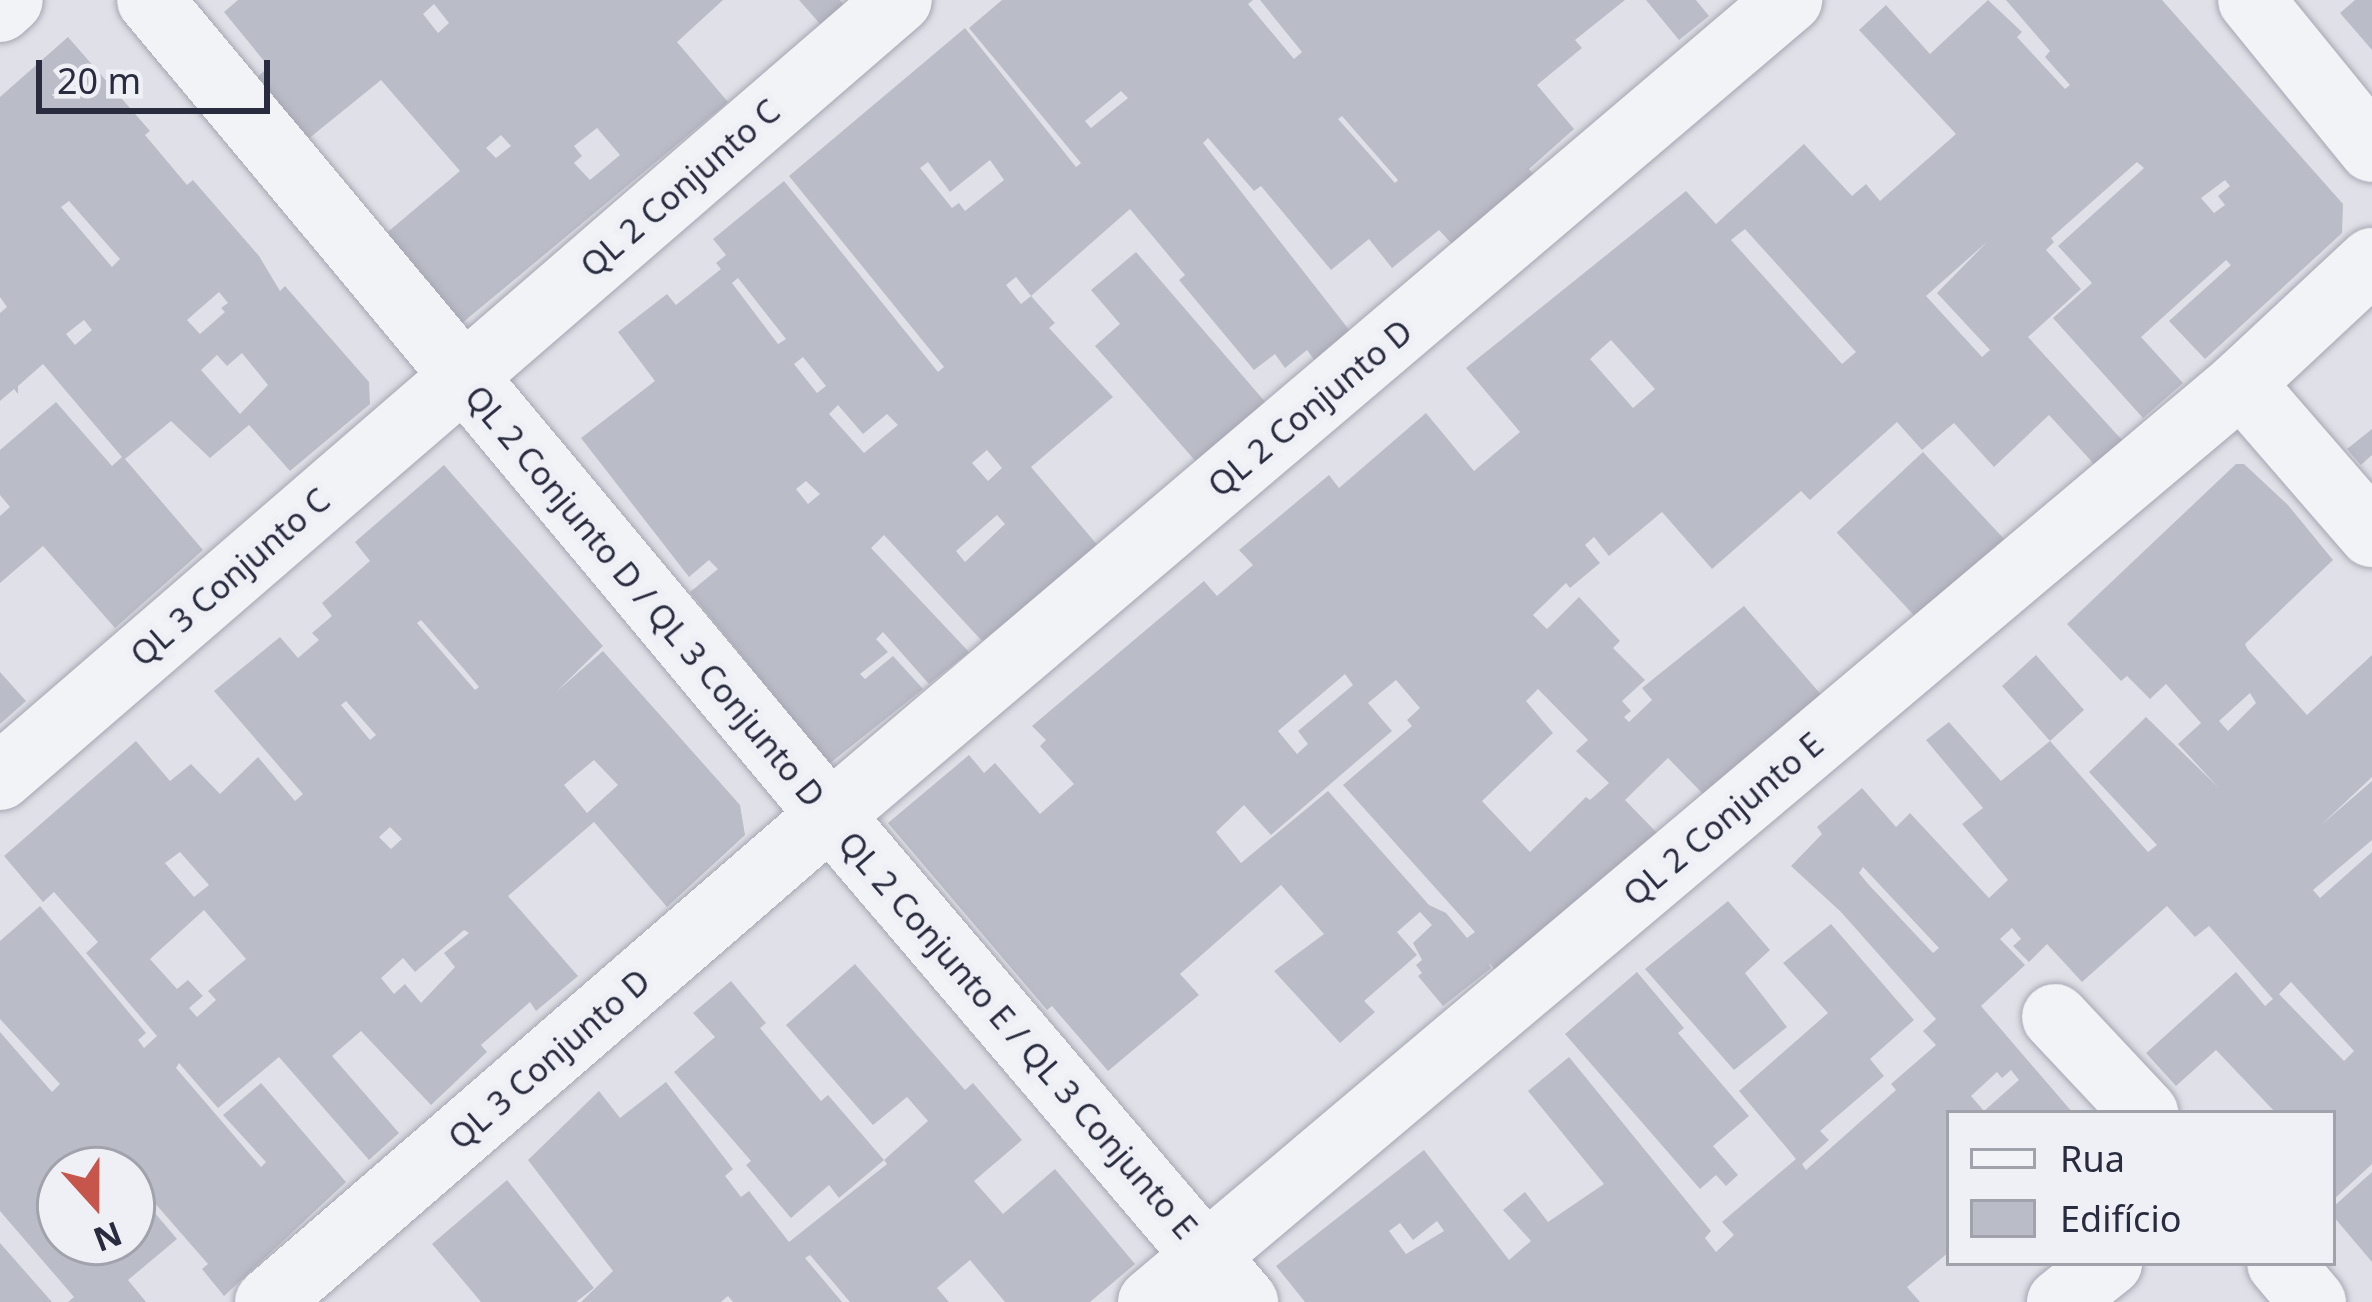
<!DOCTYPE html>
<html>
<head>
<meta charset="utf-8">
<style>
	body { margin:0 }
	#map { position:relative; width:2372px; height:1302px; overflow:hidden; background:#e0e1e8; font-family:"Noto Sans",sans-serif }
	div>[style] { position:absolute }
	.building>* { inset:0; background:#babcc7; transform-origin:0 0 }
	.roads { filter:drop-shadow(0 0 3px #a5a7b2) drop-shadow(0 0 3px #a5a7b2) }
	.minor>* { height:66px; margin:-33px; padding:0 33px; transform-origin:33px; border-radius:33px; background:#f2f3f6 }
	span { translate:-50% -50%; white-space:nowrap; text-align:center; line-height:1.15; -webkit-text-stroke:12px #eff0f6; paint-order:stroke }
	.street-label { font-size:33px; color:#292c3e }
	.legend { position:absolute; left:1946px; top:1110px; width:390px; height:156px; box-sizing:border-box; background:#eff0f6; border:3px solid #a0a2ac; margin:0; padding:15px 21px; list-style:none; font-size:36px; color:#292c3e }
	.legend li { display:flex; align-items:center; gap:24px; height:60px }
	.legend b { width:60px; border:3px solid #a0a2ac }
	.north { position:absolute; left:36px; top:1146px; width:120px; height:120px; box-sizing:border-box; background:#eff0f6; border:3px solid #a0a2ac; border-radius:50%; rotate:159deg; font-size:33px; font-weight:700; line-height:48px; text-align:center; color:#292c3e }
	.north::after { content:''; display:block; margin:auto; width:42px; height:54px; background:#c6554b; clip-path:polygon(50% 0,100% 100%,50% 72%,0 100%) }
	.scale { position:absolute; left:36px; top:60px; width:234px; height:54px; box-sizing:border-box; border:6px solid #292c3e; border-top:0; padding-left:15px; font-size:36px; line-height:42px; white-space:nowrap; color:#292c3e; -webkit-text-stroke:9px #eff0f6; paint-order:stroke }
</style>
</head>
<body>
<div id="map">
	<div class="building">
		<div style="clip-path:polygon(evenodd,238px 0,723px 0,677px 42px,728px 102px,461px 324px,383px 236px,460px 171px,381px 80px,302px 144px,249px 84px,269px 67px,224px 12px,238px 0,434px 4px,449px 23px,438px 33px,423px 14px,434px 4px,238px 0,597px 128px,620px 155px,590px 180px,574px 163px,582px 156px,574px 146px,597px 128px,238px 0,501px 135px,511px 146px,496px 158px,486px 148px,501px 135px)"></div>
		<div style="clip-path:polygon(799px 0,840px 0,844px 5px,821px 25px)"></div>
		<div style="clip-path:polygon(evenodd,1002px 0,1253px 0,1248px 4px,1294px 59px,1302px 52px,1260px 0,1625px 0,1575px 40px,1582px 48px,1537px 85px,1574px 129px,1529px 169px,1536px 177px,1453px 245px,1439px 230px,1392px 268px,1369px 239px,1331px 270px,1261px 186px,1254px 191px,1208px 138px,1203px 143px,1350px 331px,1315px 361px,1307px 350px,1285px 368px,1275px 354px,1254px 370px,1179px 280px,1185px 275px,1130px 209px,1031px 296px,1016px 277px,1006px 285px,1021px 304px,1031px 296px,1055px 323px,1049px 328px,1113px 397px,1031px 467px,1100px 548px,982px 641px,884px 535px,871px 548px,969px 652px,929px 684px,883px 632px,876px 639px,888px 652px,860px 674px,865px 679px,893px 656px,923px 689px,829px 764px,690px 592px,718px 569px,709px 560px,689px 577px,581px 438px,655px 381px,618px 332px,667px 294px,676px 305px,721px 269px,716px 263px,726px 255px,713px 239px,784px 181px,938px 372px,944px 367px,789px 176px,965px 28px,1076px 167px,1081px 163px,969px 28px,1002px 0,1121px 91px,1128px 98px,1091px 128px,1085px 121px,1121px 91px,1002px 0,1342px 116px,1398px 180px,1395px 183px,1338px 119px,1342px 116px,1002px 0,990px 160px,1004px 180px,965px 211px,959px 203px,952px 208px,920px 168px,928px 162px,950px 192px,990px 160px,1002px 0,738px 278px,786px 339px,778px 344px,732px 283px,738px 278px,1002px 0,803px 357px,826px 386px,817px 393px,794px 364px,803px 357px,1002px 0,838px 405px,863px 434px,887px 414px,898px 425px,864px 453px,829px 414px,838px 405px,1002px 0,987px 450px,1002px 468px,988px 481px,972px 463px,987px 450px,1002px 0,806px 481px,820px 494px,808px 504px,796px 489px,806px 481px,1002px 0,997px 515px,1005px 524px,965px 562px,956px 551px,997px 515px)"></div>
		<div style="clip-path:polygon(1646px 0,1696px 0,1709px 16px,1679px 40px)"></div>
		<div style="clip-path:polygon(evenodd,1988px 0,2022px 32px,2017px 37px,2065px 89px,2070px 85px,2045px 57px,2050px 51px,2006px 0,2162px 0,2343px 204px,2342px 233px,2205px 359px,2169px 321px,2231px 265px,2226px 260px,2141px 337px,2183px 383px,2143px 418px,2053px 318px,2092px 283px,2058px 246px,2144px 168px,2137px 162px,2051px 238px,2054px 242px,2046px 250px,2081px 289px,2028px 337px,2122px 440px,2094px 464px,2049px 415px,1994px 467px,1954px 423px,1922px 450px,1897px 422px,1810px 500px,1801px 491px,1712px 569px,1662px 512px,1609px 556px,1594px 537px,1585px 545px,1600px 563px,1570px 588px,1566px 583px,1533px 615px,1547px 629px,1579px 597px,1620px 641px,1613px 648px,1645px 680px,1622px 701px,1631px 711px,1624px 717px,1629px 722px,1652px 700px,1642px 688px,1744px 606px,1824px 698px,1704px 795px,1668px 758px,1625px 800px,1658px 834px,1499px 974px,1489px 963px,1491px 968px,1443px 1006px,1418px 976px,1422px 973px,1416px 965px,1422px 960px,1413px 943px,1432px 925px,1420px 912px,1397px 932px,1417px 955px,1364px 1001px,1375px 1012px,1340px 1043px,1274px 971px,1324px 934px,1281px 885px,1180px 974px,1199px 995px,1108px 1071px,1052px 1006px,1047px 1010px,888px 823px,969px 755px,984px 773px,995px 763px,1040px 814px,1074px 784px,1040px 746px,1046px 740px,1032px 726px,1204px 581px,1217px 596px,1253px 565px,1239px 550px,1329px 475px,1339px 488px,1426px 413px,1474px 471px,1520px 432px,1466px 368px,1686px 191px,1716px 224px,1804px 144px,1852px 196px,1866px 184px,1880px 201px,1956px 134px,1859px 30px,1886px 5px,1930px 54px,1988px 0,2225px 180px,2230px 186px,2218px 196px,2225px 205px,2214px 213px,2201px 198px,2225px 180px,1988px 0,1745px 229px,1856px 352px,1842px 364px,1731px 240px,1745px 229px,1988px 0,1988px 241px,1937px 293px,1990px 350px,1982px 357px,1926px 296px,1988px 241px,1988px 0,1611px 340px,1655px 389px,1633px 408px,1590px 359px,1611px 340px,1988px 0,1345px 674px,1353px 685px,1298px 731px,1308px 744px,1297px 754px,1278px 731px,1345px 674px,1988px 0,1396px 680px,1420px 708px,1407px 720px,1412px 726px,1343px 785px,1475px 932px,1467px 938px,1446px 913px,1429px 905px,1328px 791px,1241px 863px,1216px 832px,1244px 805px,1271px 835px,1392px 731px,1368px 703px,1396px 680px,1988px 0,1538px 689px,1588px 740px,1576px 751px,1609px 783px,1590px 800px,1586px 797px,1530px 852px,1482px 801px,1553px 733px,1526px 701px,1538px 689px)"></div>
		<div style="clip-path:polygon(2355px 0,2372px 0,2372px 50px,2340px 13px)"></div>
		<div style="clip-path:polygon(evenodd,68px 37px,150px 131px,145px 135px,187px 185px,193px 180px,259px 256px,280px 291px,285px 286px,369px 382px,370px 404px,290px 471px,249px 425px,210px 458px,171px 421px,125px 459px,203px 550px,115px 628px,43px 546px,0 583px,0 516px,10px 507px,0 495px,0 450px,56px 402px,112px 466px,122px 457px,43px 364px,18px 386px,18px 394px,14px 389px,0 401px,0 313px,7px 307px,0 297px,0 97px,68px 37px,69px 201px,120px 259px,112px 267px,61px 207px,69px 201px,68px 37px,219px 292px,228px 303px,221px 308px,225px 312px,200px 334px,187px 320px,219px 292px,68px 37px,84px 320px,92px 330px,75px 345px,66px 334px,84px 320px,68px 37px,242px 353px,268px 385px,240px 414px,201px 370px,217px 355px,227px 366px,242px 353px)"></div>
		<div style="clip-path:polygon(1136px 252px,1267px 404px,1198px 464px,1095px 346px,1120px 324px,1091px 290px)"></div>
		<div style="clip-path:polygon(2372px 429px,2372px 455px,2361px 465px,2347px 449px)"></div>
		<div style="left:1923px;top:452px;width:122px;height:118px;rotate:47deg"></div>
		<div style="clip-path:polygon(evenodd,2236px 464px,2244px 464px,2288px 505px,2333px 560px,2245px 644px,2248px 650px,2307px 715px,2372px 655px,2372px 777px,2320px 826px,2372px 781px,2372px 840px,2313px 890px,2320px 898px,2372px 852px,2372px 1164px,2333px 1200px,2333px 1113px,2276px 1113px,2216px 1050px,2176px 1086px,2146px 1053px,2236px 972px,2265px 1006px,2273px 999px,2209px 926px,2195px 937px,2167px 906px,2082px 982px,2047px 944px,2029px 962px,2013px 946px,2021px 939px,2012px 928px,2000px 939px,2025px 965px,1981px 1006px,2073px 1113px,1949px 1113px,1949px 1252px,1907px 1287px,1920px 1302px,1305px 1302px,1276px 1266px,1424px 1150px,1509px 1260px,1531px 1241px,1503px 1210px,1525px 1192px,1548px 1222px,1604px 1184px,1528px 1091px,1569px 1057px,1711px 1231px,1705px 1238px,1716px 1252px,1734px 1235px,1722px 1222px,1796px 1159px,1739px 1091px,1828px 1013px,1783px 963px,1831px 924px,1914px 1020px,1870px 1059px,1884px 1076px,1820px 1131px,1829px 1140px,1802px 1164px,1806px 1170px,1896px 1090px,1891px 1084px,1936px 1045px,1923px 1031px,1936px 1019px,1841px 912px,1791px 866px,1822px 834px,1817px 827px,1862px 788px,1896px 827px,1910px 813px,1989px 898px,2008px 880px,1962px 824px,1983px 808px,1926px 740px,1949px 722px,2001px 781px,2050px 741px,2002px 686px,2036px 655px,2084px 710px,2050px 741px,2148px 852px,2157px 845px,2089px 772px,2146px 717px,2219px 788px,2178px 744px,2201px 723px,2166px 684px,2150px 699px,2127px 676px,2121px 681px,2067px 624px,2236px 464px,2250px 693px,2256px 703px,2228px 731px,2219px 721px,2250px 693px,2236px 464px,1863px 867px,1939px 948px,1933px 953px,1869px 885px,1859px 873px,1863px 867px,2236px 464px,2291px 982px,2354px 1051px,2344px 1061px,2279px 994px,2291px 982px,2236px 464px,2011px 1070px,2019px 1080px,1984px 1111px,1971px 1096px,1997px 1072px,2002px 1078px,2011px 1070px,2236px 464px,1437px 1221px,1444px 1231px,1406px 1254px,1389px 1231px,1400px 1223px,1413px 1240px,1437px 1221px)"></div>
		<div style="clip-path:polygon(evenodd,444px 465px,603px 646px,556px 692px,603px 651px,740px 805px,745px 835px,667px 907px,594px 822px,508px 896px,578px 976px,536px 1011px,530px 1002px,481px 1045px,487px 1052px,431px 1105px,361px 1031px,332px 1056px,399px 1133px,369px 1160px,279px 1057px,218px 1108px,179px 1063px,176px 1068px,261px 1167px,266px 1162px,223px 1115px,261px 1083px,346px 1182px,224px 1296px,202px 1269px,208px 1264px,132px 1177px,132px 1170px,114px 1157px,110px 1160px,119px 1170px,60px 1170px,60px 1242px,132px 1242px,132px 1186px,177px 1239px,128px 1280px,146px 1302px,68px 1302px,74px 1297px,0 1211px,0 1032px,52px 1092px,60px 1084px,0 1019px,0 941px,40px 906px,146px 1033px,138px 1040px,144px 1048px,157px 1036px,86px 953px,98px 942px,54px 892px,43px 902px,4px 856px,136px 741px,170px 781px,191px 764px,220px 794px,258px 757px,295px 801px,303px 794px,214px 691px,280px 637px,298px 658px,319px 640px,312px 633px,332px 616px,322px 603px,370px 561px,355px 542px,444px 465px,421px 620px,464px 669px,479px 687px,475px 690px,417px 623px,421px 620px,444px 465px,346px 701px,376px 735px,370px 740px,341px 705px,346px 701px,444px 465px,594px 760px,618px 785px,587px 813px,564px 785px,594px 760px,444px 465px,390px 827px,402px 839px,391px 849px,379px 837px,390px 827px,444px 465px,180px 852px,209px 885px,194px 897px,165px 863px,180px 852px,444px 465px,204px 910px,246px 959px,208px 991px,216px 1000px,197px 1017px,189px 1008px,203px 996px,188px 980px,177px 989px,150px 959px,204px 910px,444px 465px,464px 930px,469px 933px,444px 953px,455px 967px,421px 1003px,405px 984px,394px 994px,381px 978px,403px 958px,415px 972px,464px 930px)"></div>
		<div style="clip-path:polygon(0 672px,26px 701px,0 724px)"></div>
		<div style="clip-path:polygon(1728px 901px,1770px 950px,1745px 973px,1787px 1027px,1734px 1070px,1645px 969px)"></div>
		<div style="clip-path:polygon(855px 964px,965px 1090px,973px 1083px,1022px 1140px,974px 1181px,1003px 1214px,1055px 1169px,1135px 1264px,1090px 1302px,1005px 1302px,970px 1260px,937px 1288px,949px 1302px,850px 1302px,810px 1255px,805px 1258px,842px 1302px,733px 1302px,728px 1296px,721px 1302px,581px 1302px,613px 1271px,528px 1160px,599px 1091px,620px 1118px,666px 1082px,733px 1169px,725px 1176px,741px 1197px,749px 1191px,789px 1242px,887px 1164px,884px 1160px,839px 1198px,829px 1185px,791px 1218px,746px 1165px,751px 1161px,674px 1072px,715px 1037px,693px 1013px,731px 981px,766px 1023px,760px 1028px,821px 1101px,828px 1095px,884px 1160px,928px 1121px,907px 1097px,873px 1125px,786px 1025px)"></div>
		<div style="clip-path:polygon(1637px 972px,1684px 1028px,1678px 1033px,1749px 1116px,1713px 1146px,1738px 1175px,1726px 1186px,1716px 1175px,1700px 1189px,1565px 1034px)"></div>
		<div style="clip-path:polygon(2372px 1172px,2372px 1262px,2333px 1216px,2333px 1207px)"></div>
		<div style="clip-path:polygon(507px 1180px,594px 1288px,576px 1302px,481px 1302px,432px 1244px)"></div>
		<div style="clip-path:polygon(0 1243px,52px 1302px,0 1302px)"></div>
	</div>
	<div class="roads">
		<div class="minor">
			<div style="left:150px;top:0;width:1061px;rotate:50.16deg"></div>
			<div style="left:830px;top:815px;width:640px;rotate:49.56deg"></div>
			<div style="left:2251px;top:0;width:192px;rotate:50.9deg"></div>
			<div style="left:0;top:9px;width:13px;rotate:-42deg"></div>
			<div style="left:2241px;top:383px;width:200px;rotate:49.1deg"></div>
			<div style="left:0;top:777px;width:1188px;rotate:-40.84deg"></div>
			<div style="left:2055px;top:1017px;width:132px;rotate:46.8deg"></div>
			<div style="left:2280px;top:1263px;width:51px;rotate:49.8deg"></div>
			<div style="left:268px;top:1302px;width:744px;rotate:-40.91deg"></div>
			<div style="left:830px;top:815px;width:1259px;rotate:-40.36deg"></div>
			<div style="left:1151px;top:1302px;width:1426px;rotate:-40.13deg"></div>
			<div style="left:2241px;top:383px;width:179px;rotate:-43deg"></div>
			<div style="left:2060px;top:1302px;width:63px;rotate:-38.5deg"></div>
		</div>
	</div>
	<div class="street-label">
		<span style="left:680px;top:188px;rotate:-41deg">QL 2 Conjunto C</span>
		<span style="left:1310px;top:408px;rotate:-40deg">QL 2 Conjunto D</span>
		<span style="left:230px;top:577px;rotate:-41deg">QL 3 Conjunto C</span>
		<span style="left:645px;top:596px;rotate:50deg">QL 2 Conjunto D / QL 3 Conjunto D</span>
		<span style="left:1723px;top:819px;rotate:-40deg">QL 2 Conjunto E</span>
		<span style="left:1018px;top:1035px;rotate:49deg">QL 2 Conjunto E / QL 3 Conjunto E</span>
		<span style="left:549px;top:1059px;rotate:-41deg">QL 3 Conjunto D</span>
	</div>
	<ul class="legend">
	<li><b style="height:15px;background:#f2f3f6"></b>Rua</li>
	<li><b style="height:33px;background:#babcc7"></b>Edifício</li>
	</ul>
	<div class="north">N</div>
	<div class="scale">20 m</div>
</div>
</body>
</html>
